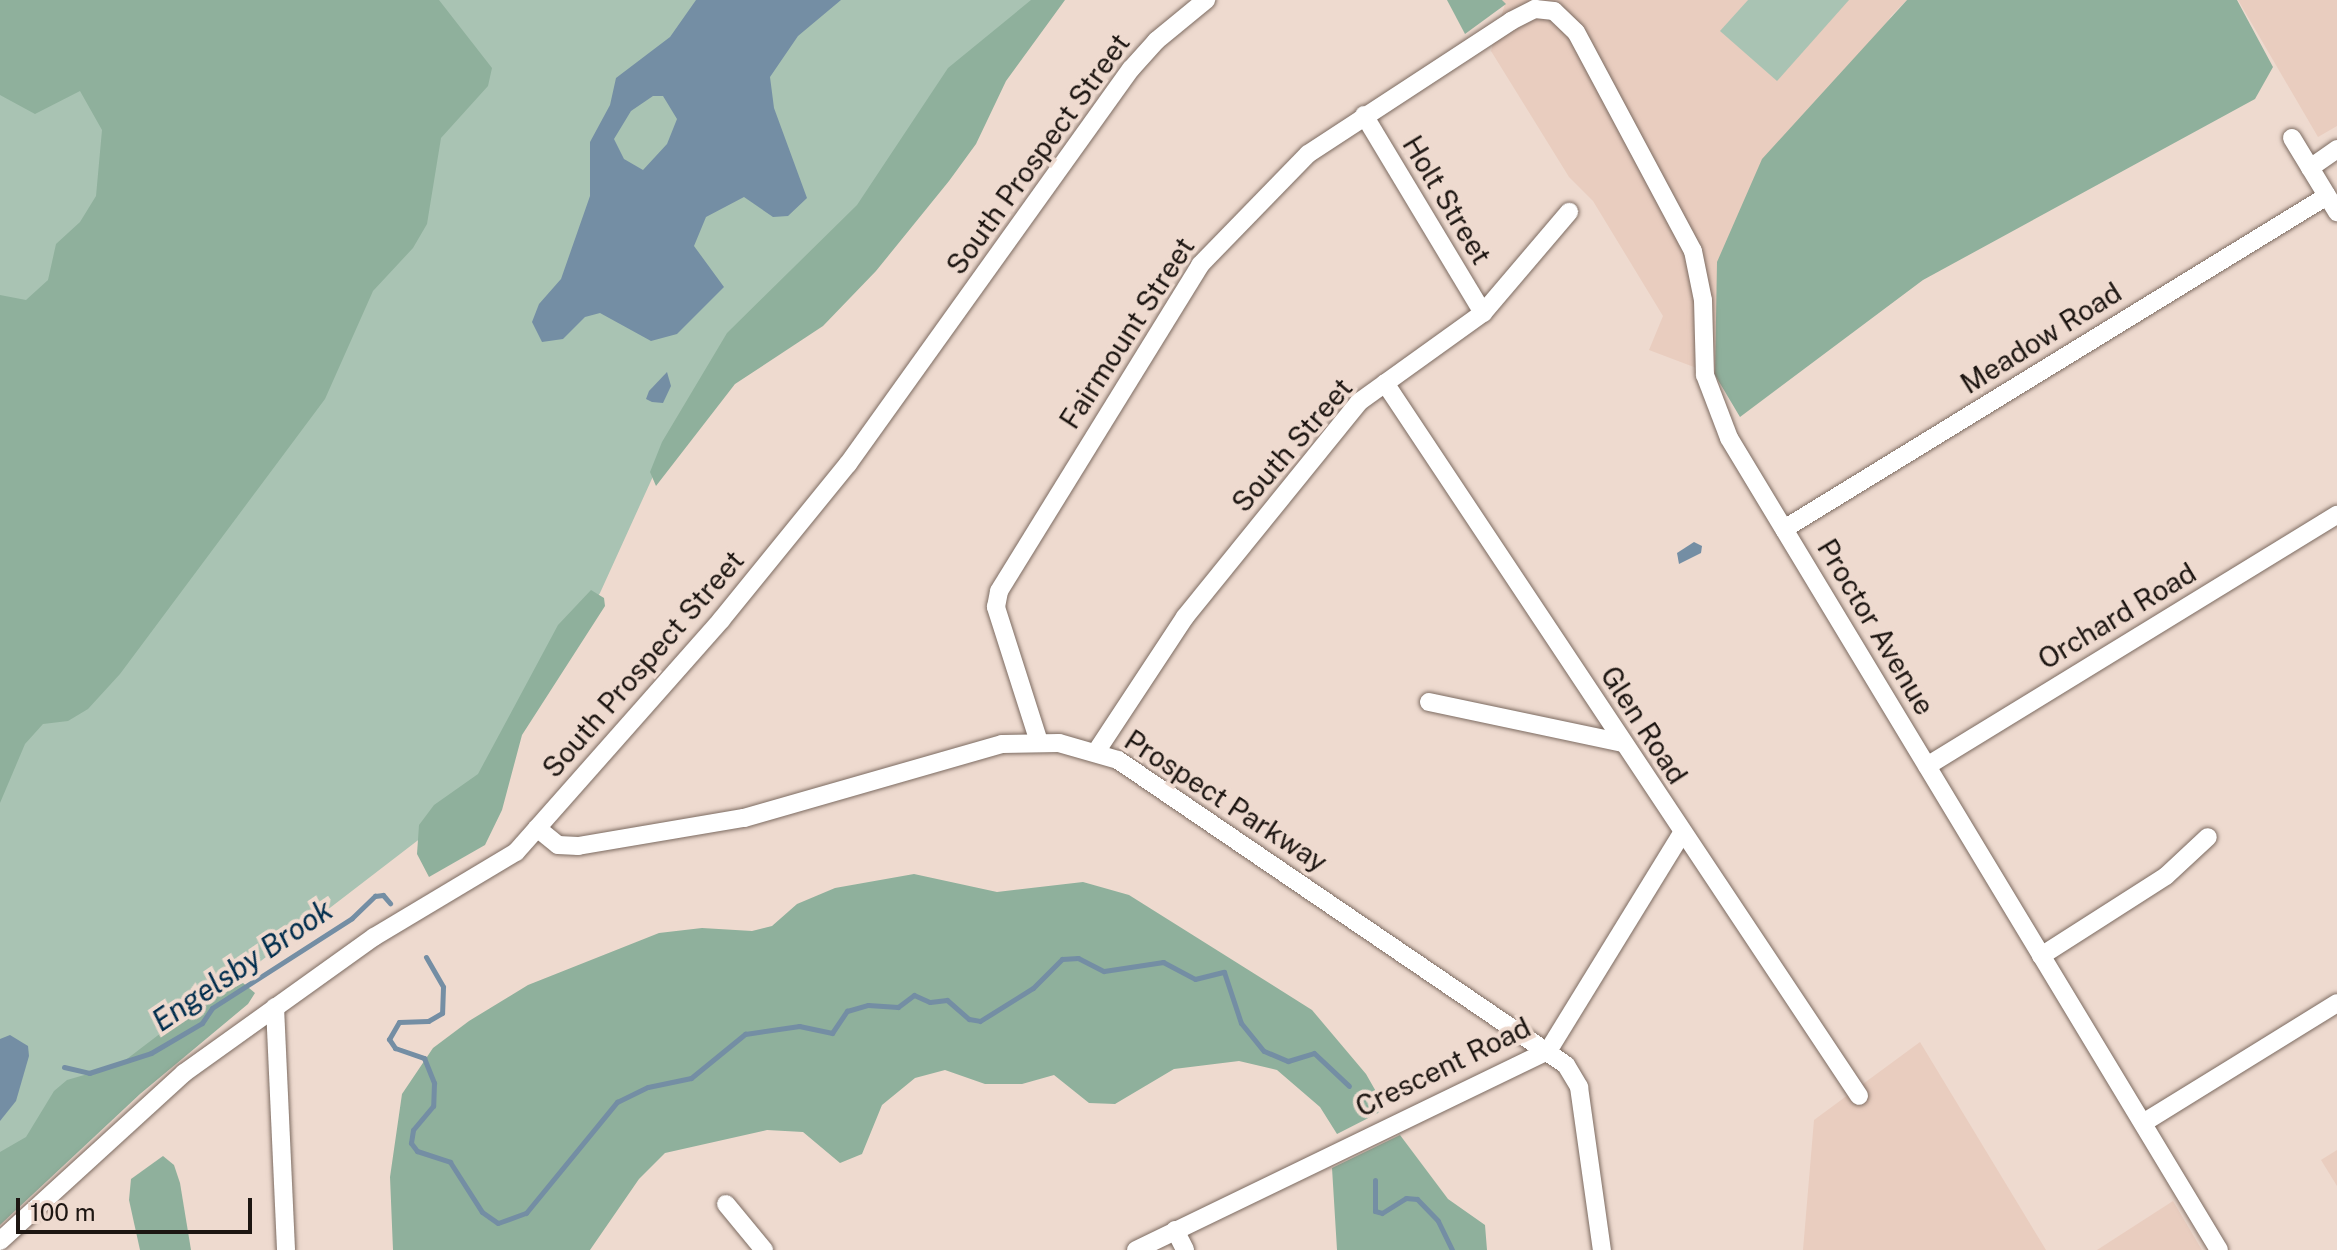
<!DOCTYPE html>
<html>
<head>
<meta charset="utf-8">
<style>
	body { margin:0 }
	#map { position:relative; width:2337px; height:1250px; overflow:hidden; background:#eedacf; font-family:"Public Sans",sans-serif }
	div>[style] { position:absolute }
	.built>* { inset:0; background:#e9cdbf }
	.green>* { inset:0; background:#a9c3b3 }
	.forest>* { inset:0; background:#8fb09c }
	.water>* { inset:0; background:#748ea4 }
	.stream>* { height:5px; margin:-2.5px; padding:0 2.5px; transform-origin:2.5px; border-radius:2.5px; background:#748ea4 }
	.roads { filter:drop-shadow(0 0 2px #7c6b61) drop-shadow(0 0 2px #7c6b61) }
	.street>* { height:18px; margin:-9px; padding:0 9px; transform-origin:9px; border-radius:9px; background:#fff }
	span { translate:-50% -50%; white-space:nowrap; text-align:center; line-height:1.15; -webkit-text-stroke:8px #eedacf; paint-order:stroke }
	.street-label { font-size:28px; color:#1d1612 }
	.water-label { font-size:30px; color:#002d4d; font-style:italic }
	.scale { position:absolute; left:16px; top:1198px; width:236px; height:36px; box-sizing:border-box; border:4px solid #1d1612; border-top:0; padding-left:10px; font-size:24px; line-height:28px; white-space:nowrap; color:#1d1612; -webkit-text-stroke:6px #eedacf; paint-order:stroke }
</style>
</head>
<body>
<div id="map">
	<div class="built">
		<div style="clip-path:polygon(1502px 0,1907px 0,1891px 16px,1719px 326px,1715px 375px,1649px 350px,1663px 316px,1593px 201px,1569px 177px,1491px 51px,1505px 4px)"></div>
		<div style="clip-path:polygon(2238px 0,2337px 0,2337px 126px,2318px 137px)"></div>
		<div style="clip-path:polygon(1920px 1042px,2046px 1250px,1803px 1250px,1814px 1120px)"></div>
		<div style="clip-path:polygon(2337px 1150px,2337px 1186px,2321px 1160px)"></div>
		<div style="clip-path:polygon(2173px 1201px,2202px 1250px,2097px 1250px)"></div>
	</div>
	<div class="green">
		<div style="clip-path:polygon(0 0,1050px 0,665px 450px,600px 593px,456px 811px,206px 1003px,0 1204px)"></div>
		<div style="clip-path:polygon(1748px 0,1849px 0,1777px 81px,1720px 31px)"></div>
	</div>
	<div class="forest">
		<div style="clip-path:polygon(0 0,439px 0,492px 68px,488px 86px,441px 138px,427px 224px,413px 248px,373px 291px,325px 399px,120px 674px,88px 709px,68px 721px,43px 724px,25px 744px,0 803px,0 295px,26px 300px,48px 280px,56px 244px,80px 222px,96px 196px,102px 130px,80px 91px,35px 114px,0 95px)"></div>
		<div style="clip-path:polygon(1031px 0,1065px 0,1006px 81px,976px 144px,949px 181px,876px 271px,823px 326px,735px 384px,656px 486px,650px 472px,662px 442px,727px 333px,857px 205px,948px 68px)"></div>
		<div style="clip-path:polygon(1447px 0,1502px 0,1506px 4px,1465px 34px)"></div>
		<div style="clip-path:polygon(1907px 0,2237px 0,2273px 67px,2255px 99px,1923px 280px,1740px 417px,1715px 375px,1717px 262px,1762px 159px)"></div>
		<div style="clip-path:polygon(591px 590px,604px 598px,605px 606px,522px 735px,502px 810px,485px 845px,429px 877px,417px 854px,419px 825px,434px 805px,478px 774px,558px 625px)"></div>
		<div style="clip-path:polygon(914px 874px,997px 892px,1083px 882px,1129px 895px,1312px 1010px,1366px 1074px,1386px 1109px,1337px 1134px,1320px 1107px,1277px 1070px,1239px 1061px,1174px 1069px,1115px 1104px,1089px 1103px,1054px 1075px,1022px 1084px,985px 1084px,945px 1070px,915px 1078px,882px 1105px,862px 1154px,840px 1163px,803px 1132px,767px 1130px,665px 1153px,639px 1179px,590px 1250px,393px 1250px,390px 1177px,402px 1094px,433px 1048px,469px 1021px,528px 985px,659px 933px,702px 928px,752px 931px,772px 926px,797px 904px,835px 888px)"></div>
		<div style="clip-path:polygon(243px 983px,255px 993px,248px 1004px,140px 1094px,0 1225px,0 1152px,26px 1137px,54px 1091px,67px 1080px,119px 1065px,195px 1007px)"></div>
		<div style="clip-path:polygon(1400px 1135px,1448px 1199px,1485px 1225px,1487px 1250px,1337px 1250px,1332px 1168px)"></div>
		<div style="clip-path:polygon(163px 1156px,174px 1165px,180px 1183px,191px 1250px,140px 1250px,129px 1200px,131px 1179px)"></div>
	</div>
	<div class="water">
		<div style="clip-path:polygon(evenodd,696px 0,841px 0,798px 36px,770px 77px,774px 108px,807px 198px,788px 216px,773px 217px,744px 197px,706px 217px,694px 246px,724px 287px,677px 334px,651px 341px,600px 313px,585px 317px,563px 339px,542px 342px,532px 322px,539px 304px,561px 279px,590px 196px,590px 142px,610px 105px,616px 78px,670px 37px,696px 0,653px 96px,663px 96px,677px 119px,667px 144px,643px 170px,624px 159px,614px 139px,631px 111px,653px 96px)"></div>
		<div style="clip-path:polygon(667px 372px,671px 386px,663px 403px,652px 402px,646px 399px,649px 391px)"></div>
		<div style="clip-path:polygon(1694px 542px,1702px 546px,1701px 553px,1679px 564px,1677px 553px)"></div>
		<div style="clip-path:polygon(10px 1035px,28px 1046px,29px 1056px,16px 1101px,0 1121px,0 1039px)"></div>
	</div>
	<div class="stream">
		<div style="left:426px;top:957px;width:34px;rotate:60deg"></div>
		<div style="left:443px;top:987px;width:26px;rotate:92deg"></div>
		<div style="left:442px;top:1013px;width:16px;rotate:150deg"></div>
		<div style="left:428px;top:1021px;width:29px;rotate:178deg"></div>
		<div style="left:399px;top:1022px;width:20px;rotate:120deg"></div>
		<div style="left:389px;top:1039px;width:11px;rotate:56deg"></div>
		<div style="left:395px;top:1048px;width:31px;rotate:19deg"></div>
		<div style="left:424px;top:1058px;width:27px;rotate:68deg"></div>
		<div style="left:434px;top:1083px;width:23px;rotate:92deg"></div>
		<div style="left:433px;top:1106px;width:31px;rotate:130deg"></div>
		<div style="left:413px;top:1130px;width:13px;rotate:99deg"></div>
		<div style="left:411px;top:1143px;width:10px;rotate:53deg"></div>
		<div style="left:417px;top:1151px;width:35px;rotate:18deg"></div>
		<div style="left:450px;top:1162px;width:59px;rotate:57.4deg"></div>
		<div style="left:482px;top:1212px;width:19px;rotate:35deg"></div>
		<div style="left:498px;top:1223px;width:30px;rotate:-20deg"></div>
		<div style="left:526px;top:1213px;width:144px;rotate:-50.7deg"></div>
		<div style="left:617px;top:1102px;width:34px;rotate:-26deg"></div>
		<div style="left:648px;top:1087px;width:44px;rotate:-11.8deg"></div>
		<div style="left:691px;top:1078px;width:70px;rotate:-39.2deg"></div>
		<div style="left:745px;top:1034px;width:55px;rotate:-8.4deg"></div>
		<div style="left:799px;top:1026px;width:34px;rotate:12deg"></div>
		<div style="left:832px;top:1033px;width:27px;rotate:-56deg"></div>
		<div style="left:847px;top:1011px;width:22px;rotate:-16deg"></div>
		<div style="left:868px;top:1005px;width:30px;rotate:4deg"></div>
		<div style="left:898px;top:1007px;width:20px;rotate:-37deg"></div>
		<div style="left:914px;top:995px;width:17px;rotate:24deg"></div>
		<div style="left:930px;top:1002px;width:17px;rotate:-7deg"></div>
		<div style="left:947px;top:1000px;width:29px;rotate:41deg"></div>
		<div style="left:969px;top:1019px;width:11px;rotate:10deg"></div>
		<div style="left:980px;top:1021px;width:62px;rotate:-31.9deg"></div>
		<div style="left:1033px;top:988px;width:41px;rotate:-45deg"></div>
		<div style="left:1062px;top:959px;width:16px;rotate:-4deg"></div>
		<div style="left:1078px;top:958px;width:29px;rotate:27deg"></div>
		<div style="left:1104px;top:971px;width:60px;rotate:-8.7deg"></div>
		<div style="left:1163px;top:962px;width:36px;rotate:28deg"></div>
		<div style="left:1195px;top:979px;width:30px;rotate:-14deg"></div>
		<div style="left:1224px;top:972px;width:54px;rotate:71.6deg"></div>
		<div style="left:1241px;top:1023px;width:36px;rotate:51deg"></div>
		<div style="left:1264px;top:1051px;width:26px;rotate:23deg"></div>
		<div style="left:1288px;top:1061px;width:27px;rotate:-17deg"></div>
		<div style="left:1314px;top:1053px;width:48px;rotate:43.3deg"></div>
		<div style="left:64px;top:1067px;width:26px;rotate:13deg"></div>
		<div style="left:89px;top:1073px;width:65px;rotate:-17.9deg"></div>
		<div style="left:151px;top:1053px;width:59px;rotate:-30.5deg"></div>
		<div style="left:202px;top:1023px;width:18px;rotate:-56deg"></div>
		<div style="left:212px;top:1008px;width:166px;rotate:-32.7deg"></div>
		<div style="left:352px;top:918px;width:32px;rotate:-44deg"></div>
		<div style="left:375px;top:896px;width:8px;rotate:-7deg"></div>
		<div style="left:383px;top:895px;width:11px;rotate:49deg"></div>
		<div style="left:1375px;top:1180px;width:31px;rotate:90deg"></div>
		<div style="left:1375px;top:1211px;width:7px;rotate:16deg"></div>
		<div style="left:1382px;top:1213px;width:28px;rotate:-32deg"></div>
		<div style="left:1406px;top:1198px;width:11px;rotate:5deg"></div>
		<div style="left:1417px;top:1199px;width:30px;rotate:46deg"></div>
		<div style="left:1438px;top:1221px;width:32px;rotate:64deg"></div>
	</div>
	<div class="roads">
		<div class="street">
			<div style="left:1364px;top:115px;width:231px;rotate:59deg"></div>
			<div style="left:2292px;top:138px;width:87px;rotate:58.7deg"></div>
			<div style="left:2310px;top:168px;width:33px;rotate:-35deg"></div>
			<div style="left:1385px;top:383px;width:856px;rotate:56.38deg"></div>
			<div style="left:1784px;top:529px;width:637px;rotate:-31.52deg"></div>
			<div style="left:1429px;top:702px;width:198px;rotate:11.9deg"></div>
			<div style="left:1039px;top:742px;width:142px;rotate:-107.7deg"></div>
			<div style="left:996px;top:607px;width:16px;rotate:-79deg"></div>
			<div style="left:999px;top:591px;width:383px;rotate:-58.3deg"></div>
			<div style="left:1200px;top:265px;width:155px;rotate:-45.8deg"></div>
			<div style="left:1308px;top:154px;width:243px;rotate:-33.2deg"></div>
			<div style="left:1511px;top:21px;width:27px;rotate:-27deg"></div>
			<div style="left:1535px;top:9px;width:19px;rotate:6deg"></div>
			<div style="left:1554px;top:11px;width:30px;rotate:44deg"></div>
			<div style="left:1576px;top:32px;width:248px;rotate:61.9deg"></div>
			<div style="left:1693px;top:251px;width:50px;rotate:78.5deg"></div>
			<div style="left:1703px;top:300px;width:75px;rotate:88.5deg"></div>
			<div style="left:1705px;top:375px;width:67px;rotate:69.1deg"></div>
			<div style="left:1729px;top:438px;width:948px;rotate:58.89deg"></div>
			<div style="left:1096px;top:752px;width:162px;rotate:-56.6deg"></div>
			<div style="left:1185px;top:617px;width:277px;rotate:-51deg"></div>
			<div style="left:1359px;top:402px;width:153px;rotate:-35.7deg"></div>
			<div style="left:1483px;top:313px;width:133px;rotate:-49.6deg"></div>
			<div style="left:1927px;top:766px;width:481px;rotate:-31.5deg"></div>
			<div style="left:537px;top:828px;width:27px;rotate:39deg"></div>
			<div style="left:558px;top:845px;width:20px;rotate:3deg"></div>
			<div style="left:578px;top:846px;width:168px;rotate:-9.6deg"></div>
			<div style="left:744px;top:818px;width:268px;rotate:-16deg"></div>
			<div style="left:1002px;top:744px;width:57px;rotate:-1deg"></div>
			<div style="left:1059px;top:743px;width:61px;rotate:16.1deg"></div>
			<div style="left:1118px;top:760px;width:542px;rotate:34.25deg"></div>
			<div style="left:1566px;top:1065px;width:26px;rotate:59deg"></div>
			<div style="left:1579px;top:1087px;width:165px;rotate:82deg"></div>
			<div style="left:2041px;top:956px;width:148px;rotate:-32.6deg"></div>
			<div style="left:2166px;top:876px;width:57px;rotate:-42.9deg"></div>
			<div style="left:275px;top:1007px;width:243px;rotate:87.4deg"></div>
			<div style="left:2143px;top:1123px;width:228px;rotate:-31.7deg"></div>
			<div style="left:726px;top:1204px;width:60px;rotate:50.4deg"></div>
			<div style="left:1175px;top:1230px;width:22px;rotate:63deg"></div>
			<div style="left:0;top:1241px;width:249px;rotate:-42.4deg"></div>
			<div style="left:184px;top:1073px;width:234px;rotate:-35.6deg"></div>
			<div style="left:374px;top:937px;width:165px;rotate:-30.9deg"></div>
			<div style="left:516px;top:852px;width:310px;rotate:-48.5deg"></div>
			<div style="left:721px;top:620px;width:201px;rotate:-50.9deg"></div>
			<div style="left:848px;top:464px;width:486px;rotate:-54.4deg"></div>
			<div style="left:1131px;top:69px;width:38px;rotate:-48deg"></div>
			<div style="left:1156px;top:41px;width:65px;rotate:-39.4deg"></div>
			<div style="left:1136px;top:1250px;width:458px;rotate:-25.8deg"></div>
			<div style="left:1548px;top:1051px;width:256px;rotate:-58.4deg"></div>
		</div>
	</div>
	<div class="street-label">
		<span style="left:1038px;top:154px;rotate:-54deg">South Prospect Street</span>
		<span style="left:1447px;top:200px;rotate:59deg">Holt Street</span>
		<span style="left:1127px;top:333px;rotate:-57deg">Fairmount Street</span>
		<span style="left:2041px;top:338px;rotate:-32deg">Meadow Road</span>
		<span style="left:1292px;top:445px;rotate:-49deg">South Street</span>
		<span style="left:2117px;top:616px;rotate:-31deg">Orchard Road</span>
		<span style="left:1876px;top:627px;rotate:59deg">Proctor Avenue</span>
		<span style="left:643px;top:664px;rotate:-49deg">South Prospect Street</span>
		<span style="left:1644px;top:725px;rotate:57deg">Glen Road</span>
		<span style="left:1226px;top:801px;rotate:33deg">Prospect Parkway</span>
		<span style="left:1443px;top:1067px;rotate:-26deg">Crescent Road</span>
	</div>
	<div class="water-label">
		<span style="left:242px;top:965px;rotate:-34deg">Engelsby Brook</span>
	</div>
	<div class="scale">100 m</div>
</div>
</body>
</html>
